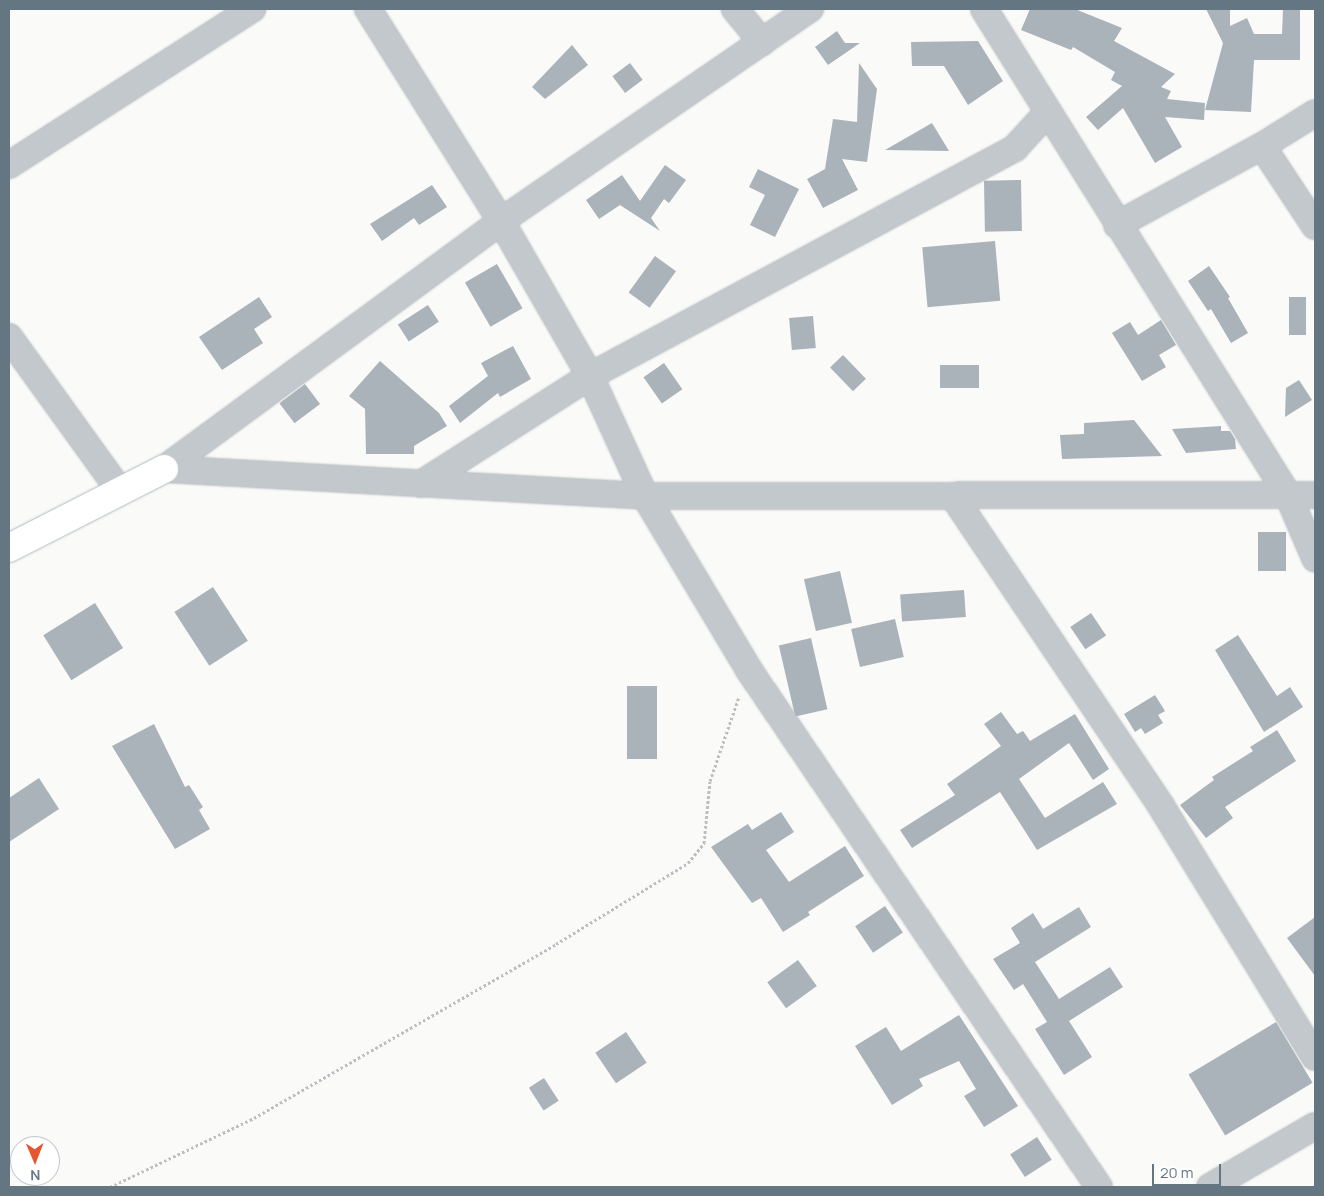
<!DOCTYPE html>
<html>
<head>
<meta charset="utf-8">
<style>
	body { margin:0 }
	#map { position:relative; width:1324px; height:1196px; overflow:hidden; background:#fafaf8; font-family:Manrope,sans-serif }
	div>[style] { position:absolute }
	.building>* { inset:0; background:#aab3b9; transform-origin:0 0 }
	.path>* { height:3px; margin-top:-1.5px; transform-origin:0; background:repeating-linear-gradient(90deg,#bbbfc2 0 2.5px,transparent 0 5px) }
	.roads { filter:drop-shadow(0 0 1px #b3babf) drop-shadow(0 0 1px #b3babf) }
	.street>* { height:26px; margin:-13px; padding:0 13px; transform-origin:13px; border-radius:13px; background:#c3c8cc }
	.secondary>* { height:28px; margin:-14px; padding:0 14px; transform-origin:14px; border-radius:14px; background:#fff }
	span { translate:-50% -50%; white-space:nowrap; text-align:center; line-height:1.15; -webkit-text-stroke:5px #fff; paint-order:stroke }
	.frame { position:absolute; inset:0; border:10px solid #657683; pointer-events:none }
	.north { position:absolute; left:10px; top:1136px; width:50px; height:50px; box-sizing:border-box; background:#fff; border:1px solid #c1c8cd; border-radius:50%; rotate:179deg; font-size:14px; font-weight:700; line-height:20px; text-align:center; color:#657683 }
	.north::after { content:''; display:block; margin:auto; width:18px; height:22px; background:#e4572e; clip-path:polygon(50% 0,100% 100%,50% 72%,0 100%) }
	.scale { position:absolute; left:1152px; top:1164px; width:69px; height:22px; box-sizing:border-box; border:2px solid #657683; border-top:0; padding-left:6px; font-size:15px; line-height:18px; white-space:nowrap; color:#657683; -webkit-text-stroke:4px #fff; paint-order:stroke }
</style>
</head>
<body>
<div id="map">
	<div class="building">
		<div style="clip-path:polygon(1030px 9px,1075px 9px,1122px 28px,1114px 41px,1175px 74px,1161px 87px,1171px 91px,1167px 99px,1205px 103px,1204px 120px,1165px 117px,1182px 147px,1155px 163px,1123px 108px,1098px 130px,1086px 117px,1122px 86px,1111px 80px,1115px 72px,1073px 47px,1071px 50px,1021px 30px)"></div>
		<div style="clip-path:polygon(1206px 9px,1230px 9px,1230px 26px,1247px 18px,1254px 34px,1282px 34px,1283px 9px,1300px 9px,1300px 60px,1254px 60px,1251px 112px,1205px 110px,1223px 43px)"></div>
		<div style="clip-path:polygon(837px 31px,845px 43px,860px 43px,828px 65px,815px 47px)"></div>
		<div style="clip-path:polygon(978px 41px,1003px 81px,968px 105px,944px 66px,912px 66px,911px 42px)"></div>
		<div style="clip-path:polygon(572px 45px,588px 65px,545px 99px,532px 87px)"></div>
		<div style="left:630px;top:63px;width:21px;height:22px;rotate:53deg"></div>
		<div style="clip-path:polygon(859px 63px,877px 89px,867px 162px,842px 159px,858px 190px,823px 208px,807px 179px,825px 169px,833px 119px,857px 122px)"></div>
		<div style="clip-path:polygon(932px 123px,949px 151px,885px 150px)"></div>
		<div style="clip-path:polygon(665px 165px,686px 180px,669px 203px,664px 199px,651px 218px,660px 231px,620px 205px,599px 219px,586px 200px,622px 175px,640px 201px)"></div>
		<div style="clip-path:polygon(758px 169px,799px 189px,775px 237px,750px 225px,765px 195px,749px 187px)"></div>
		<div style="left:1021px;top:180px;width:51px;height:37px;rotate:89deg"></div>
		<div style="clip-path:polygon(432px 185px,447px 207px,419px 225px,414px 218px,382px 241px,370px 224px)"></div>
		<div style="left:995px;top:241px;width:60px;height:73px;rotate:85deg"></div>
		<div style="left:655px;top:256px;width:26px;height:45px;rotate:36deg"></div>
		<div style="left:497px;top:264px;width:51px;height:37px;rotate:60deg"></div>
		<div style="clip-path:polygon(1209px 266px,1230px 297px,1228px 298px,1248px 333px,1231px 343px,1211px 309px,1208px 311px,1188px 281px)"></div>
		<div style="clip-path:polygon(259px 297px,272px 317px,254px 329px,263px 343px,222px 370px,199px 337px)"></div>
		<div style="left:1289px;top:297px;width:17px;height:38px"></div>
		<div style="left:428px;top:305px;width:20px;height:36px;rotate:57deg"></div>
		<div style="left:813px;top:316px;width:32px;height:24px;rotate:85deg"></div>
		<div style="clip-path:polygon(1161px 320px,1176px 345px,1159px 355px,1166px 367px,1142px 381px,1112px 333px,1130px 322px,1138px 335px)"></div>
		<div style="clip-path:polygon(513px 346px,531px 379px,500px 397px,498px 393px,460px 423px,449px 406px,488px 376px,481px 363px)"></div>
		<div style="left:843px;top:355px;width:33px;height:18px;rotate:46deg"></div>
		<div style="clip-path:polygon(380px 361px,439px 413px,447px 426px,414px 446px,414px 454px,366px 454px,365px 409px,349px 396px)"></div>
		<div style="left:664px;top:363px;width:32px;height:25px;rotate:55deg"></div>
		<div style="left:979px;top:365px;width:23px;height:39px;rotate:90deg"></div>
		<div style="clip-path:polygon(1299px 380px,1312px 400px,1285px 417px,1286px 388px)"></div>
		<div style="left:305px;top:384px;width:25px;height:32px;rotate:53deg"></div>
		<div style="clip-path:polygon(1134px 420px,1162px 456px,1062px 459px,1060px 435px,1084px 434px,1084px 423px)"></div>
		<div style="clip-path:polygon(1221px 426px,1221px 431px,1230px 431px,1235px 439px,1236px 449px,1186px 453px,1172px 429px)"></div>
		<div style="left:1258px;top:532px;width:28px;height:39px"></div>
		<div style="left:840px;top:571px;width:53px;height:37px;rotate:77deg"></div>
		<div style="left:213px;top:587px;width:64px;height:46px;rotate:57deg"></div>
		<div style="left:964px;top:590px;width:27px;height:64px;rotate:86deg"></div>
		<div style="left:95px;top:603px;width:53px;height:61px;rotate:58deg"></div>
		<div style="left:1091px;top:613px;width:27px;height:25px;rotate:56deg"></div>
		<div style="left:895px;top:619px;width:39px;height:45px;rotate:77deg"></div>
		<div style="clip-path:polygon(1238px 635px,1277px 696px,1290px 687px,1303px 707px,1264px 732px,1215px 650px)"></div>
		<div style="left:811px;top:638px;width:73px;height:33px;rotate:77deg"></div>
		<div style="left:657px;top:686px;width:73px;height:30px;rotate:90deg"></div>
		<div style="clip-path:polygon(1155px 695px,1165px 711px,1158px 715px,1163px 723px,1145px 734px,1141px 728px,1135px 732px,1124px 714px)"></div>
		<div style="clip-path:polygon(1001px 712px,1017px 734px,1023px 731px,1030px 741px,1075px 714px,1109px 769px,1093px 780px,1069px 743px,1019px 779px,1045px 818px,1103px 782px,1117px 804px,1037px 850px,1000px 792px,912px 848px,900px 830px,955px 795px,947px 784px,1001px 746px,984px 724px)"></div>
		<div style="clip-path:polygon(154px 724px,185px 787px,189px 785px,203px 807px,199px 810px,210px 829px,175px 849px,112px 746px)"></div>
		<div style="clip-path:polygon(1277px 730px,1296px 761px,1225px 807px,1233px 818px,1206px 838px,1180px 805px,1214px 780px,1212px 777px,1253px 751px,1250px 747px)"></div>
		<div style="clip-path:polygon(39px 778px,59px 809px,9px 842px,9px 798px)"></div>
		<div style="clip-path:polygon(781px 812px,794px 832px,766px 850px,789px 882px,845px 846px,864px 876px,808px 912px,810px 915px,783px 932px,761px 898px,752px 903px,711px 847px,748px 824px,752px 830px)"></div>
		<div style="left:885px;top:906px;width:32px;height:36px;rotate:56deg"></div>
		<div style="clip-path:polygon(1079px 907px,1091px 927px,1035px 962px,1059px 999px,1110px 967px,1123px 987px,1069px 1021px,1092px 1057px,1064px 1075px,1035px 1029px,1047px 1022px,1023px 984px,1014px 990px,993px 959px,1020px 943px,1011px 928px,1033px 913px,1043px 929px)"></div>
		<div style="clip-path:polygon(1315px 917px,1315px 976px,1287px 938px)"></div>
		<div style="left:798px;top:960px;width:32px;height:38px;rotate:54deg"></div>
		<div style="clip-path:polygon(959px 1015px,1018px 1106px,984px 1127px,964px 1096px,976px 1089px,959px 1061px,919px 1079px,923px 1086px,892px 1105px,855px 1046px,886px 1027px,901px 1051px)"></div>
		<div style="left:1276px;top:1022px;width:71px;height:102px;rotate:59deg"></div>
		<div style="left:626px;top:1032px;width:37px;height:37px;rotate:56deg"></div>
		<div style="left:544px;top:1078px;width:27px;height:18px;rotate:57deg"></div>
		<div style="left:1037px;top:1137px;width:27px;height:32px;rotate:57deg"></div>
	</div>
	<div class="path">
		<div style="left:110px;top:1187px;width:160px;rotate:-25.6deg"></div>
		<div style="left:254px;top:1118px;width:349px;rotate:-29.9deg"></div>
		<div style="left:556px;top:944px;width:155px;rotate:-31.5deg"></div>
		<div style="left:688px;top:863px;width:26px;rotate:-51deg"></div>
		<div style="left:704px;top:843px;width:62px;rotate:-84.5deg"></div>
		<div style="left:710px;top:781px;width:89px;rotate:-71deg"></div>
	</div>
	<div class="roads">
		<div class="street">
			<div style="left:368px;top:9px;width:250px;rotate:57.9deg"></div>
			<div style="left:501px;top:221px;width:179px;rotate:60.1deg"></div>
			<div style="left:590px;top:376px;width:132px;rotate:65.4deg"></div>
			<div style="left:645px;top:496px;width:203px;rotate:59.1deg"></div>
			<div style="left:749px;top:670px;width:624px;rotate:55.9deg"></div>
			<div style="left:735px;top:9px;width:43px;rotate:50.7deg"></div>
			<div style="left:984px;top:9px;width:573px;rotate:57.97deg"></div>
			<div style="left:1288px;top:495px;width:69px;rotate:66.8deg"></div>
			<div style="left:1262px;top:146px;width:96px;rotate:56.5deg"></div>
			<div style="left:9px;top:165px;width:289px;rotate:-32.7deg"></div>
			<div style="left:1117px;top:225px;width:165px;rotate:-28.6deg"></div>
			<div style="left:1262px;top:146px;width:62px;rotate:-31.9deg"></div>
			<div style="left:9px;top:337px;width:190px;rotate:54.2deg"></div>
			<div style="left:164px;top:469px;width:482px;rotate:3.2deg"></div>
			<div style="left:645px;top:496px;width:670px;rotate:-0.09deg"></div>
			<div style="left:164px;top:469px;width:418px;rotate:-36.3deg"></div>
			<div style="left:501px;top:221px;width:375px;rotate:-34.5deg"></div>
			<div style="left:421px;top:484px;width:201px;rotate:-32.6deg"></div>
			<div style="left:590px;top:376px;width:482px;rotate:-28.2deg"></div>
			<div style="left:1015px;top:148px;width:46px;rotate:-47.6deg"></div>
			<div style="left:953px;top:496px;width:373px;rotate:56.1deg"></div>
			<div style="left:1161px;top:806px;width:294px;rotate:58.5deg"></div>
			<div style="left:1210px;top:1187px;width:121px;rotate:-30.2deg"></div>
		</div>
		<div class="secondary">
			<div style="left:9px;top:548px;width:174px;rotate:-27deg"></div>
		</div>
	</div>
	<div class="frame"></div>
	<div class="north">N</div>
	<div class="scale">20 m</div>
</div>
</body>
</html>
